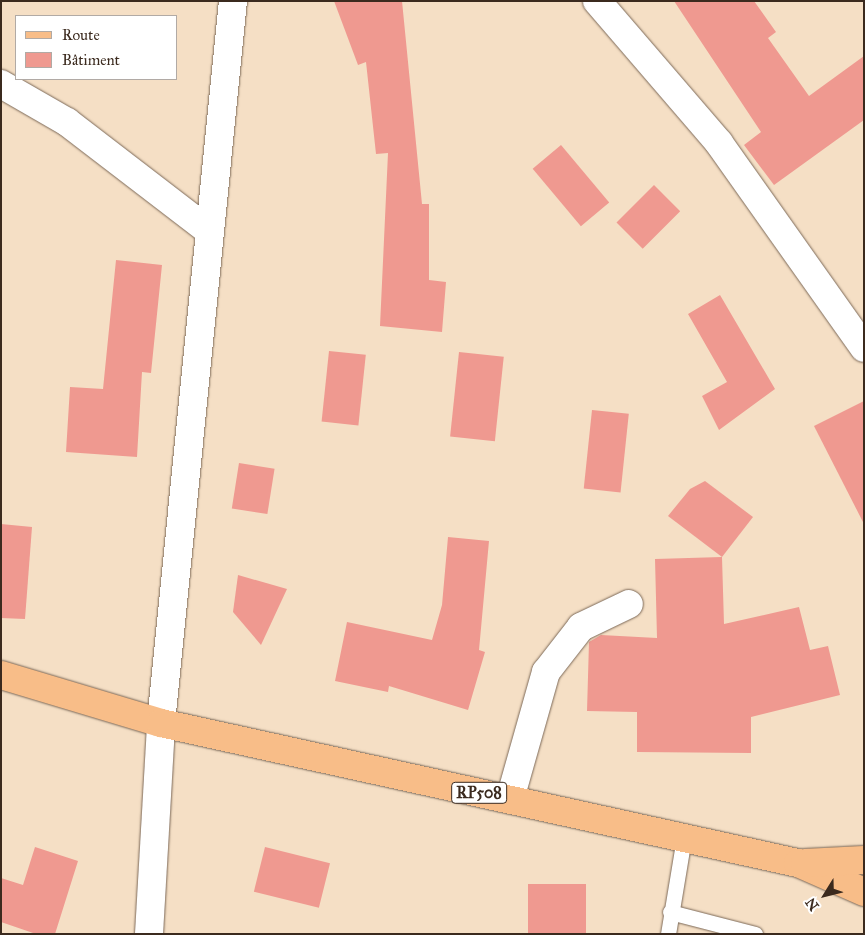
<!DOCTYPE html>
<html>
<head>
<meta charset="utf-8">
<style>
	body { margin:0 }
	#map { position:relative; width:865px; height:935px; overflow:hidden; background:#f5dfc5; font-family:"IM FELL Great Primer",serif }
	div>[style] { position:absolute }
	.building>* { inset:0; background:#ef9990; transform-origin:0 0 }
	.roads { filter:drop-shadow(0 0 1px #7c6958) drop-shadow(0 0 1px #7c6958) }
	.lane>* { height:15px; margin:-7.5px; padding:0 7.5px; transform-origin:7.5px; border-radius:7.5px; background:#fff }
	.street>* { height:28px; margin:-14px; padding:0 14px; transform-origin:14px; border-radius:14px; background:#fff }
	.primary>* { height:28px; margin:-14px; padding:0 14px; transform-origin:14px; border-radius:14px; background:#f8bd88 }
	span { translate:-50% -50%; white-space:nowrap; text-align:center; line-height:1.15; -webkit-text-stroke:4px #fff; paint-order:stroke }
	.shield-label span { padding:1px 4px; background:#fff; border:1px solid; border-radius:4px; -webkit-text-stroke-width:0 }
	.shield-label { font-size:16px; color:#3b2a1e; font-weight:700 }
	.frame { position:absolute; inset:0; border:2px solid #3b2a1e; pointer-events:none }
	.legend { position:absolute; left:15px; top:15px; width:162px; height:65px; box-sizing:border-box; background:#fff; border:1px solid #b1aaa5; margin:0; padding:6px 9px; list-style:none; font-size:15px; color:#3b2a1e }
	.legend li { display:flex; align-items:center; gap:10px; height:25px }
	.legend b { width:25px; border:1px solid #b1aaa5 }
	.north { position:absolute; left:800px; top:870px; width:50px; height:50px; -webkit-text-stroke:4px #fff; paint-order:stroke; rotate:234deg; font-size:14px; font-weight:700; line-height:20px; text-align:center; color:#3b2a1e }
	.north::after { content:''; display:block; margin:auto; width:18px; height:22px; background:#3b2a1e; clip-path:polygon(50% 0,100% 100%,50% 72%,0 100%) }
</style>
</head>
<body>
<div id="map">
	<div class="building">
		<div style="clip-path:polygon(334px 1px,402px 1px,422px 204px,429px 204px,429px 280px,446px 282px,442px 332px,380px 326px,388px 153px,376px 154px,366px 62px,358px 65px)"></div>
		<div style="clip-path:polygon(674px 1px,754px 1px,776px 32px,768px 38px,809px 96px,864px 56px,864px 120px,774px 185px,744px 145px,761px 132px)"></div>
		<div style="left:561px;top:145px;width:75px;height:37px;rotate:50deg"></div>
		<div style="left:654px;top:185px;width:37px;height:53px;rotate:45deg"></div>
		<div style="clip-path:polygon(116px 260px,162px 265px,151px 373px,142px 372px,137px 457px,66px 452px,70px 387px,103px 389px)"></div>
		<div style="clip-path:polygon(720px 295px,775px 389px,719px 430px,702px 396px,727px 382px,688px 314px)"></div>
		<div style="left:329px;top:351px;width:37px;height:71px;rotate:6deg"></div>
		<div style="left:459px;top:352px;width:45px;height:85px;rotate:6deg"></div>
		<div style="clip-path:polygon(864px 401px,864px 524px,814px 426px)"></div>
		<div style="left:592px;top:410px;width:37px;height:79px;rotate:6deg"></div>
		<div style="left:239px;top:463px;width:36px;height:46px;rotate:9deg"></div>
		<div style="clip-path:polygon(705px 481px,753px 517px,722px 557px,668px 516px,690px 489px)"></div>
		<div style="clip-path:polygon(1px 524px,32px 527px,25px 619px,1px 618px)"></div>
		<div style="clip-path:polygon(448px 537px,489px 541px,479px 650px,485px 652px,468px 710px,389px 686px,388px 692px,335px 681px,347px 622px,432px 640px,442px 605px)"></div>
		<div style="clip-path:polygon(722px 557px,724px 624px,799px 607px,810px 650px,828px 646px,840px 695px,751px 717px,751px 753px,637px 752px,637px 712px,587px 711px,589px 642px,601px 635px,657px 638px,655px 559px)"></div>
		<div style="clip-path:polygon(238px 575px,287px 589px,261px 645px,233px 612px)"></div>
		<div style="clip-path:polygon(35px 847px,78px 861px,55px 934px,36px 934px,1px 922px,1px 878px,23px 885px)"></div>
		<div style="left:265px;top:847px;width:67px;height:46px;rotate:14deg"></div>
		<div style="left:528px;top:884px;width:58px;height:50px"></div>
	</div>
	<div class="roads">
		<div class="lane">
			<div style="left:670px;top:912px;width:88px;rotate:14.5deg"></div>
			<div style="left:668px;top:934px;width:98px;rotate:-80.6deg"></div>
		</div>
		<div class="street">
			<div style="left:597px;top:1px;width:187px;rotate:49.3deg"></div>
			<div style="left:719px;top:143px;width:251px;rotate:54.7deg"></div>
			<div style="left:1px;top:84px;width:76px;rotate:29.9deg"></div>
			<div style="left:67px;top:122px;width:179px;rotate:37.5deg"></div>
			<div style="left:510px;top:799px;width:132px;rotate:-74.2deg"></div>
			<div style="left:546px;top:672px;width:57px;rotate:-52.1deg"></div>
			<div style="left:581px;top:627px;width:53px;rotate:-25.6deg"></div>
			<div style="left:149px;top:934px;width:211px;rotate:-86.7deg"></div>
			<div style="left:161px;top:723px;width:726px;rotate:-84.31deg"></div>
		</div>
		<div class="primary">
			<div style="left:1px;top:675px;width:167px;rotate:16.7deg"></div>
			<div style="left:161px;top:723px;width:652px;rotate:12.4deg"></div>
			<div style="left:798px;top:863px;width:72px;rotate:23.7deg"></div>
			<div style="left:805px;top:863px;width:59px;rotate:-2.9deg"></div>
		</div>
	</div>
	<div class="shield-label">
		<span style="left:479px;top:793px">RP508</span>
	</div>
	<div class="frame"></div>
	<ul class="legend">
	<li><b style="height:6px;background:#f8bd88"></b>Route</li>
	<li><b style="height:14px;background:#ef9990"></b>Bâtiment</li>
	</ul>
	<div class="north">N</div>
</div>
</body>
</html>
